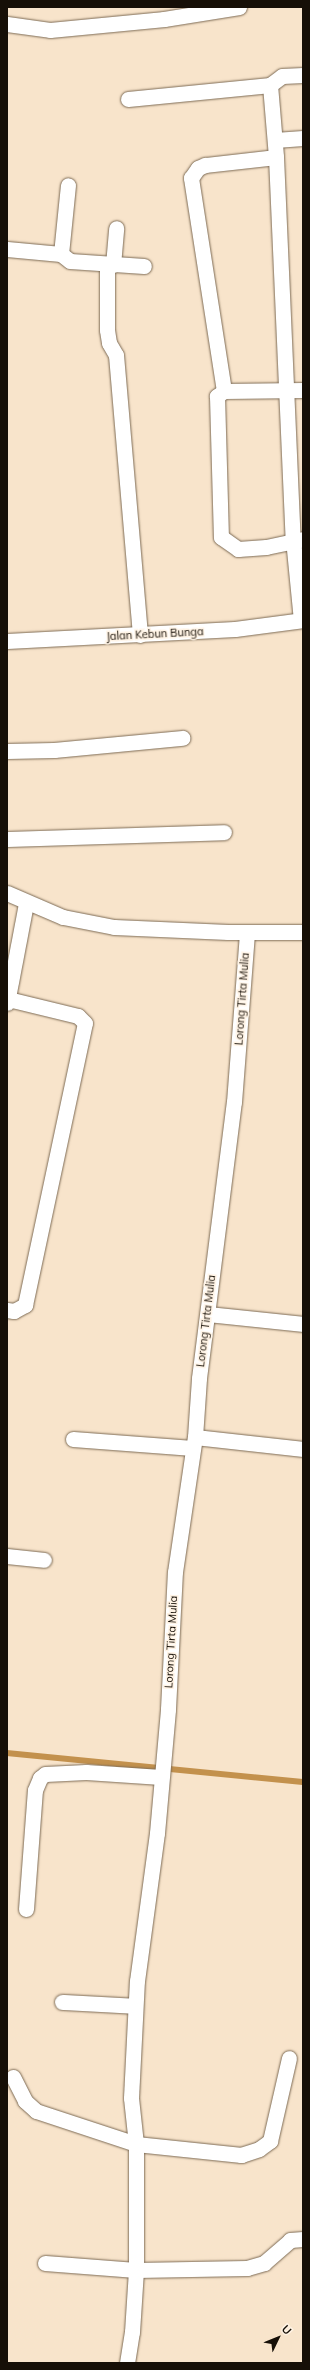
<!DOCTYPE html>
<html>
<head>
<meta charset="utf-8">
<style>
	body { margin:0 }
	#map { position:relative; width:310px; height:2370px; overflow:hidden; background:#f8e4cb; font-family:Mulish,sans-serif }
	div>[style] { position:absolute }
	.stream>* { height:5.5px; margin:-2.75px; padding:0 2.75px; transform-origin:2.75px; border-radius:2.75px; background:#c3914d }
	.roads { filter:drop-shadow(0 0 1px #7d6b55) drop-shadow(0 0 1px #7d6b55) }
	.minor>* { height:15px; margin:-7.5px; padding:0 7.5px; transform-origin:7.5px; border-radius:7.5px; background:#fff }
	span { translate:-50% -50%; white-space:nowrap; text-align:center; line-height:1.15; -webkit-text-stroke:3px #fff3e4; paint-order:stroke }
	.street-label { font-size:11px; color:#160f07 }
	.frame { position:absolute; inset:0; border:8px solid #160f07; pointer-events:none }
	.north { position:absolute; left:258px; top:2318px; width:40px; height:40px; -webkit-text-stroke:3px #fff3e4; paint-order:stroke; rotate:47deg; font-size:11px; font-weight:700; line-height:16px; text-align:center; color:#160f07 }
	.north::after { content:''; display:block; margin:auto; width:14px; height:18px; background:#160f07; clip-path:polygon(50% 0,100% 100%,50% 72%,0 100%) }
</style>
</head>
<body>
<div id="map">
	<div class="stream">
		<div style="left:7px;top:1753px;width:297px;rotate:5.6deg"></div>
	</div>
	<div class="roads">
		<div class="minor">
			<div style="left:7px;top:24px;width:43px;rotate:7.9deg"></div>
			<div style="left:50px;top:30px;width:115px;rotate:-5.5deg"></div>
			<div style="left:164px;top:19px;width:76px;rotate:-9.1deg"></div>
			<div style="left:270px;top:85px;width:72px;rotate:85.2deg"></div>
			<div style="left:276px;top:157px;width:382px;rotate:87.5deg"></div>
			<div style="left:293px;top:539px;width:81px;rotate:84.4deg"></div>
			<div style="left:128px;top:99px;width:143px;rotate:-5.6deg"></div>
			<div style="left:270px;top:85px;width:15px;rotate:-37deg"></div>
			<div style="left:282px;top:76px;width:21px;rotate:-3deg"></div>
			<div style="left:275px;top:140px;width:28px;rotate:-4deg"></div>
			<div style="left:7px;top:249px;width:54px;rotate:5.3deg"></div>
			<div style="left:61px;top:254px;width:11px;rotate:38deg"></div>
			<div style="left:70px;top:261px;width:74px;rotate:3.9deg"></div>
			<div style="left:61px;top:254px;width:69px;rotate:-84.2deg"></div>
			<div style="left:107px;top:264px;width:66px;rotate:90deg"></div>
			<div style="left:107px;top:330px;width:13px;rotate:81deg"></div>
			<div style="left:109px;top:343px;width:14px;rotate:60deg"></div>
			<div style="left:116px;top:355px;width:281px;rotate:85.1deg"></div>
			<div style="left:113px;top:265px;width:37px;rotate:-85deg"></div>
			<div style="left:303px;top:390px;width:79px;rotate:179.3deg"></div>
			<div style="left:224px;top:391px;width:9px;rotate:144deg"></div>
			<div style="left:217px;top:396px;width:141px;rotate:88.4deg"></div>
			<div style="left:221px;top:537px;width:21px;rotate:35deg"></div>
			<div style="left:238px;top:549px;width:28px;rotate:-4deg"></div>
			<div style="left:266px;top:547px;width:38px;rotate:-12deg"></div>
			<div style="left:224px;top:391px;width:216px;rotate:-98.8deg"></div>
			<div style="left:191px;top:178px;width:12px;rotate:-55deg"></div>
			<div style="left:198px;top:168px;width:8px;rotate:-23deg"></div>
			<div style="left:205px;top:165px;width:71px;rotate:-6.4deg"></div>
			<div style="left:7px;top:641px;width:228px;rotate:-3deg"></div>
			<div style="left:235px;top:629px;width:69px;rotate:-7.5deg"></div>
			<div style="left:7px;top:751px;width:47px;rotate:-1.2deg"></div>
			<div style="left:54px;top:750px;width:129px;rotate:-5.4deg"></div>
			<div style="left:7px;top:839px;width:217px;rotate:-1.8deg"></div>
			<div style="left:7px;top:893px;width:61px;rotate:23.2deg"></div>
			<div style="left:63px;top:917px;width:52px;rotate:11.1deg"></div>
			<div style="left:114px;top:927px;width:114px;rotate:2.5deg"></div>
			<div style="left:228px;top:932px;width:75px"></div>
			<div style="left:7px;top:1003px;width:102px;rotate:-79.2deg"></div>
			<div style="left:7px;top:1310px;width:7px;rotate:8deg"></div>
			<div style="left:14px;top:1311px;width:13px;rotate:-29deg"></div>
			<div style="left:25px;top:1305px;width:288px;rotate:-78deg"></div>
			<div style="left:85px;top:1023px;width:10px;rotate:-135deg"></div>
			<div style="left:78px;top:1016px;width:72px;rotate:-166.3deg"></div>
			<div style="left:208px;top:1314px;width:96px;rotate:6deg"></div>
			<div style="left:195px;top:1437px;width:109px;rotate:6.3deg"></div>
			<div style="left:73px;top:1439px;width:120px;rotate:4.3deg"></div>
			<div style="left:7px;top:1556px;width:37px;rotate:6deg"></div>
			<div style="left:26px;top:1909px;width:119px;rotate:-85.7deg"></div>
			<div style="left:35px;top:1790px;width:13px;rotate:-67deg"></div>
			<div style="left:40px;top:1778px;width:6px;rotate:-39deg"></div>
			<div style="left:45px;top:1774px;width:41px;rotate:-2.8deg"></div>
			<div style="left:86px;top:1772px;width:75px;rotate:3.8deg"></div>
			<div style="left:62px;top:2002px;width:73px;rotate:3.1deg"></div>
			<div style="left:13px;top:2077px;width:27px;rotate:63deg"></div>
			<div style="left:25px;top:2101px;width:15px;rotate:42deg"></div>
			<div style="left:36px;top:2111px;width:105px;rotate:18.3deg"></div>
			<div style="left:136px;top:2144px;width:106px;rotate:6deg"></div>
			<div style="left:241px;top:2155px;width:19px;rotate:-18deg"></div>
			<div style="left:259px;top:2149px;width:14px;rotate:-36deg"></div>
			<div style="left:270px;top:2141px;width:85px;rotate:-77.1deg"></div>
			<div style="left:45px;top:2263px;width:91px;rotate:4.4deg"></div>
			<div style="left:136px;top:2270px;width:111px;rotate:-1deg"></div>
			<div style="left:247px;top:2268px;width:18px;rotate:-16deg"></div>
			<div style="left:264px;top:2263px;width:35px;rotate:-41deg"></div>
			<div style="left:290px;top:2240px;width:13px;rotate:-4deg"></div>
			<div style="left:127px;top:2363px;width:31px;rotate:-81deg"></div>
			<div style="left:132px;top:2332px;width:62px;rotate:-86.3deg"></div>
			<div style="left:136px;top:2270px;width:126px;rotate:-90deg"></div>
			<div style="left:136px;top:2144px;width:46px;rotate:-96.2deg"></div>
			<div style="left:131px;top:2098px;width:117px;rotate:-87.1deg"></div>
			<div style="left:137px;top:1981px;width:149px;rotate:-82.3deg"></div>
			<div style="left:157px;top:1833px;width:124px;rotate:-84.9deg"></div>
			<div style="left:168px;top:1709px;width:137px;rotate:-87.1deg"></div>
			<div style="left:175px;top:1572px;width:136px;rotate:-81.6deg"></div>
			<div style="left:195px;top:1437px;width:59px;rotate:-86.1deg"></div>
			<div style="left:199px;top:1378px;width:278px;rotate:-82.8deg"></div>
			<div style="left:234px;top:1102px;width:170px;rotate:-85.6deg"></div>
		</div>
	</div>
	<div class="street-label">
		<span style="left:155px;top:634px;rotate:-3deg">Jalan Kebun Bunga</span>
		<span style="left:242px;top:999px;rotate:-86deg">Lorong Tirta Mulia</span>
		<span style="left:206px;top:1321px;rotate:-83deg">Lorong Tirta Mulia</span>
		<span style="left:171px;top:1642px;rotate:-87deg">Lorong Tirta Mulia</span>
	</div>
	<div class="frame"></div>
	<div class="north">U</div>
</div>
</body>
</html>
